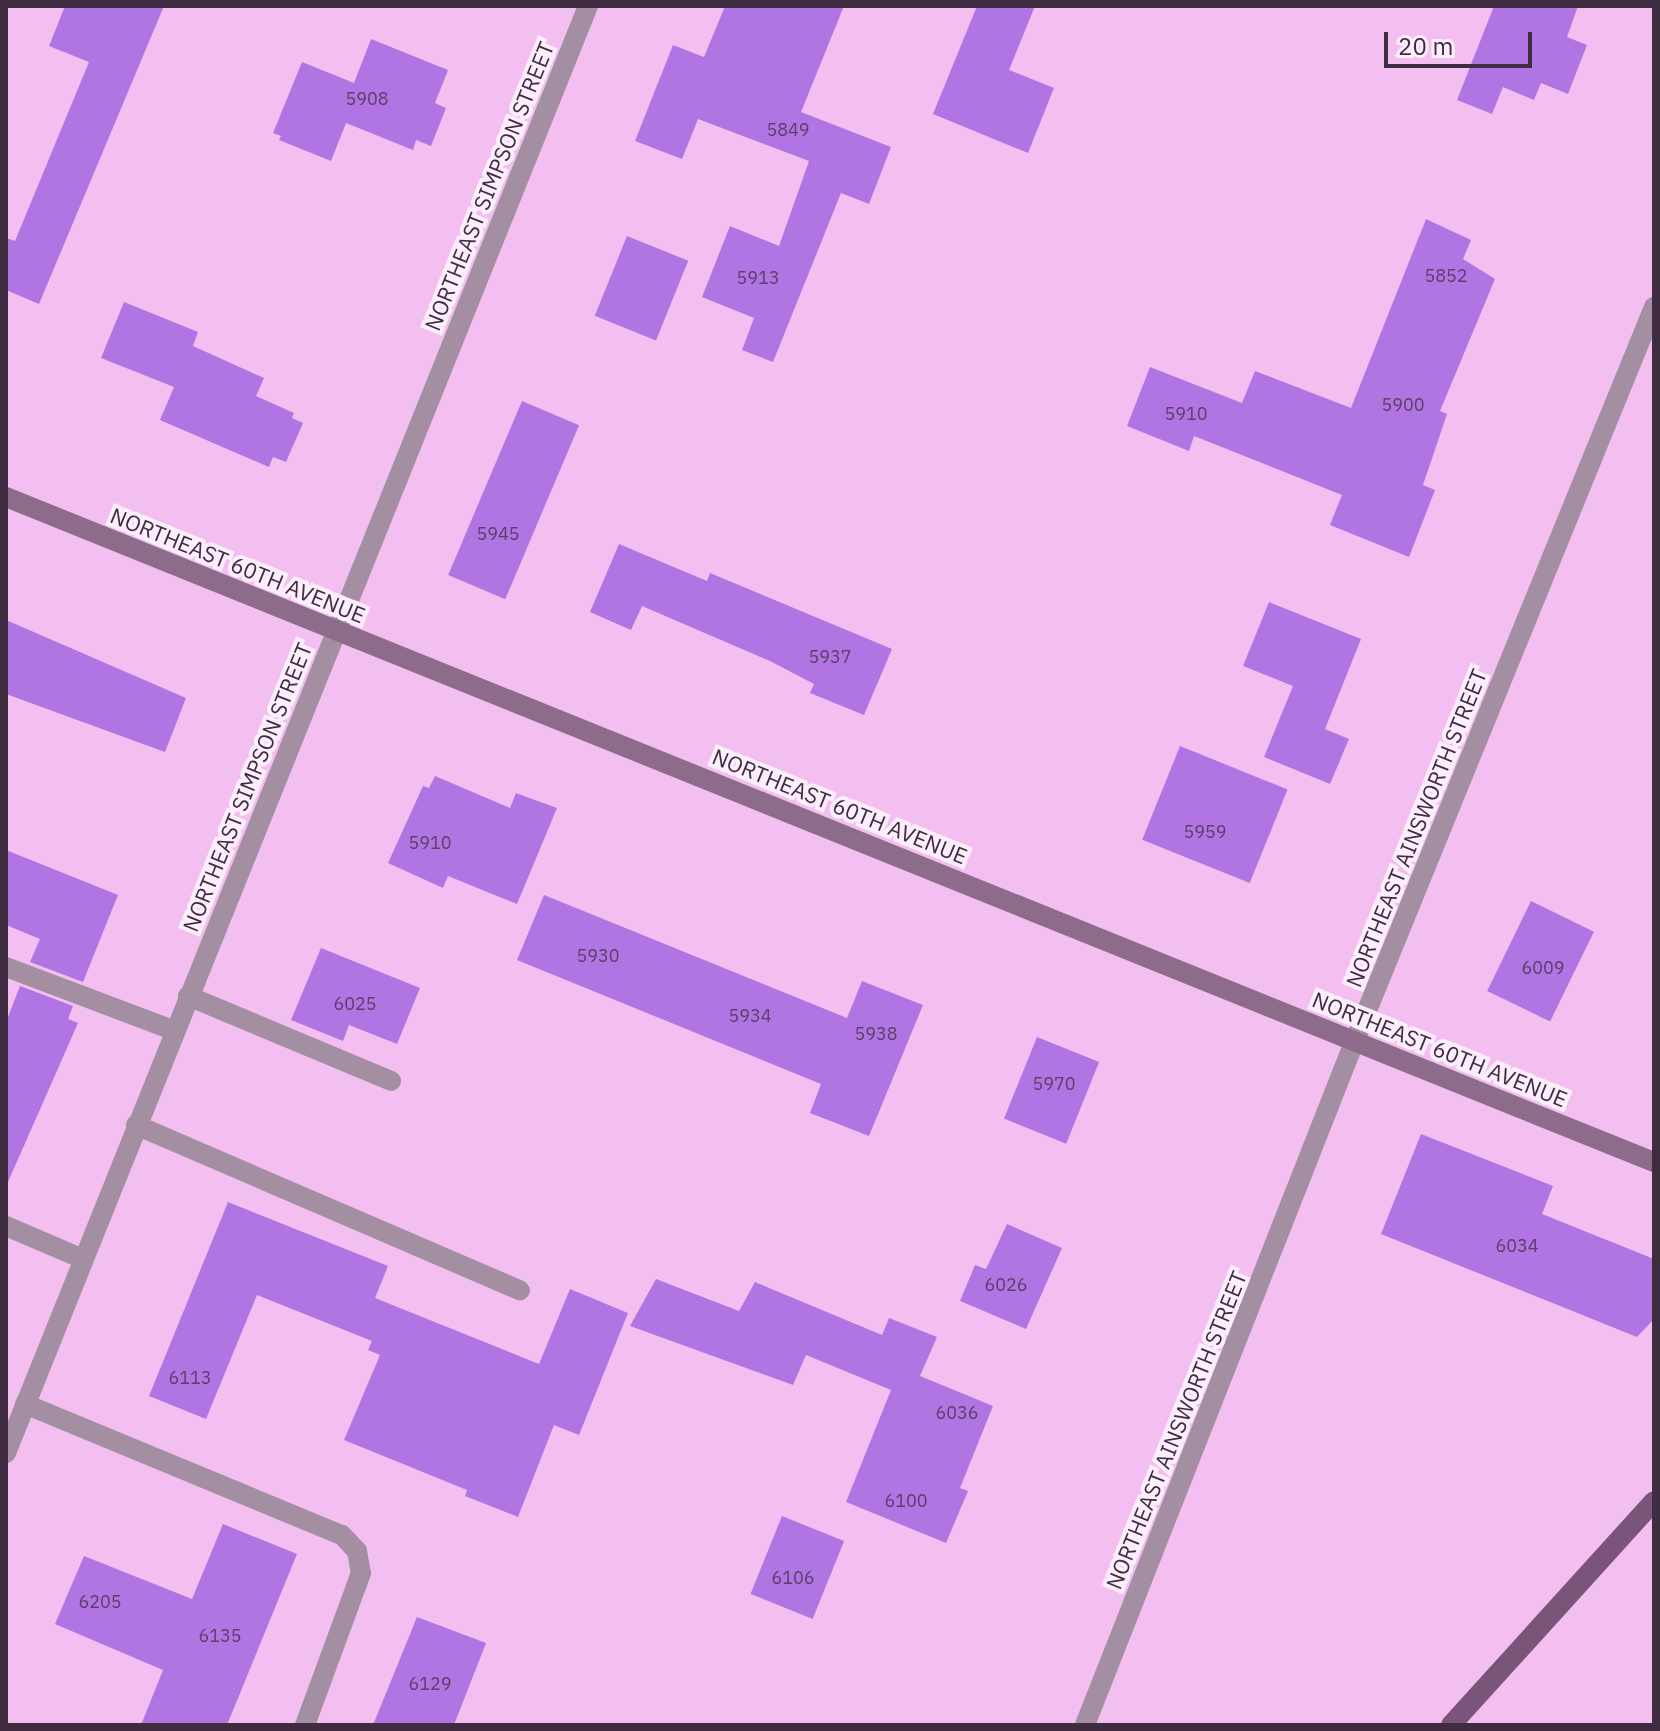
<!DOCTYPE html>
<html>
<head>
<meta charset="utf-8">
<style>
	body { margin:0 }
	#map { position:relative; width:1660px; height:1731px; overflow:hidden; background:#f2bff0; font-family:"IBM Plex Sans",sans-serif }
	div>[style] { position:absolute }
	.building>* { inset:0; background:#b075e2; transform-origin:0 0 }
	.lane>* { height:20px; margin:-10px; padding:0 10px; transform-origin:10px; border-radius:10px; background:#a38ea2 }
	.street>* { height:20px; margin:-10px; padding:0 10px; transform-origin:10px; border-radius:10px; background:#a38ea2 }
	.secondary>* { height:20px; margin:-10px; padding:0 10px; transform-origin:10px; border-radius:10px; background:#8c6c8a }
	.primary>* { height:20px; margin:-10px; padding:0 10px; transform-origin:10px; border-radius:10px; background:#7a5479 }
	span { translate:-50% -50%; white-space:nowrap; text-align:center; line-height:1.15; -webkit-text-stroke:8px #fdeefd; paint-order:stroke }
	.number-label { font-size:18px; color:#5c3e68 }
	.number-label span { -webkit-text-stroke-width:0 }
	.street-label { font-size:22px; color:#402c40 }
	.frame { position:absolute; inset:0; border:8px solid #402c40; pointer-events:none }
	.scale { position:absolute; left:1384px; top:32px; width:148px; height:36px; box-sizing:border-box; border:4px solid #402c40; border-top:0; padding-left:10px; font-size:24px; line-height:28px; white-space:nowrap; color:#402c40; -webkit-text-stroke:6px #fdeefd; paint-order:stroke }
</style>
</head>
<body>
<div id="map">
	<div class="building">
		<div style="clip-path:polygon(65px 6px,164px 6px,39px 304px,6px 290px,6px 238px,15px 241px,89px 62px,49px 46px)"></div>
		<div style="clip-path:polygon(725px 6px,844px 6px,801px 112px,891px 147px,869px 204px,841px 193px,773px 362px,742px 350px,754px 318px,702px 297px,730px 226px,779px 246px,809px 161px,698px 119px,682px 159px,635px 141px,673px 45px,704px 57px)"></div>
		<div style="clip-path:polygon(977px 6px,1035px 6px,1009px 70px,1054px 88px,1028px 153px,933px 114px)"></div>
		<div style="clip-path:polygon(1494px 6px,1578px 6px,1567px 37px,1587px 45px,1568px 94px,1541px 83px,1534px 100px,1503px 87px,1492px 114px,1457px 100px)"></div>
		<div style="clip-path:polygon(371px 39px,448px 70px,435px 103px,446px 108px,431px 146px,416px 140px,413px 150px,346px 123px,331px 161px,279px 140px,281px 136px,273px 133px,302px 62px,354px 83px)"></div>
		<div style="clip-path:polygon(1426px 219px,1471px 240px,1463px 259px,1495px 279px,1440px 411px,1447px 414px,1423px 485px,1435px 490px,1409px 557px,1330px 525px,1342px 495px,1194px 436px,1189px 451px,1127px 426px,1150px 367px,1242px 403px,1255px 371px,1351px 408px)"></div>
		<div style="left:627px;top:236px;width:66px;height:86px;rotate:22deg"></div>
		<div style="clip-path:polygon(124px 302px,198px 332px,193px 346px,264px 378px,256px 396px,294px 413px,292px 418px,303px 423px,286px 462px,273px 457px,269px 467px,160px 420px,174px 387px,101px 358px)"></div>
		<div style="left:522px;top:401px;width:62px;height:189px;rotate:23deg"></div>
		<div style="clip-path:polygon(619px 544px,707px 581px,710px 573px,892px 649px,864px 715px,810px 693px,814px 684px,770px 661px,642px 606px,631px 630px,590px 612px)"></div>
		<div style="clip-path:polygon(1269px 602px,1361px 639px,1325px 729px,1349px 739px,1330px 784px,1264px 757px,1293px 686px,1243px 666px)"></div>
		<div style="clip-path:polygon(6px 620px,186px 698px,165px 752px,6px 694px)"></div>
		<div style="left:1180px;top:746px;width:116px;height:101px;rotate:22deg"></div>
		<div style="clip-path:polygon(435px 776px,510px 808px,516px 793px,557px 808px,517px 904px,448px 876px,443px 888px,388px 863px,423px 786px,429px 788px)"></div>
		<div style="clip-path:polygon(6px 850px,118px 895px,83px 982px,30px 962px,40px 939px,6px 925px)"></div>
		<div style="clip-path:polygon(544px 895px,847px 1018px,862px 981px,923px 1005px,869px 1136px,810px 1113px,821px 1084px,517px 960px)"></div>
		<div style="left:1531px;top:901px;width:70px;height:100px;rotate:26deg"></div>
		<div style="clip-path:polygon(321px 948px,420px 988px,397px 1044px,349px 1025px,343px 1041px,291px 1020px)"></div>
		<div style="clip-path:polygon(20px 986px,73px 1006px,68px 1019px,78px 1023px,8px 1182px,6px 1022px)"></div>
		<div style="left:1037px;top:1037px;width:67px;height:88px;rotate:22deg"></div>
		<div style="clip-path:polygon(1421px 1134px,1553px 1186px,1542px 1214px,1654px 1259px,1654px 1319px,1637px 1337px,1381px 1234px)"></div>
		<div style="clip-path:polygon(228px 1202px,388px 1266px,375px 1298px,539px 1364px,570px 1289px,628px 1313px,579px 1435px,554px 1425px,518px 1517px,465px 1496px,467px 1490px,344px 1440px,380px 1355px,368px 1350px,372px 1341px,257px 1295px,206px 1419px,149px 1396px)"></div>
		<div style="clip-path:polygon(1007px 1224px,1062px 1248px,1026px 1329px,960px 1301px,975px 1265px,986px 1269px)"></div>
		<div style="clip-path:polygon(656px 1279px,739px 1311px,755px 1282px,882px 1335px,889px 1318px,937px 1337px,920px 1376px,993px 1406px,960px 1488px,968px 1491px,946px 1543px,846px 1502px,891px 1390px,806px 1355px,793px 1385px,630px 1326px)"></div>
		<div style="left:782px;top:1516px;width:67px;height:84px;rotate:22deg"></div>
		<div style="clip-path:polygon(223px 1524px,297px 1554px,227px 1725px,141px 1725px,163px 1670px,55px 1624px,84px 1556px,192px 1599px)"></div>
		<div style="clip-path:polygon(417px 1617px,486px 1643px,454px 1725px,373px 1725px)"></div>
	</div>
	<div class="lane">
		<div style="left:6px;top:967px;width:181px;rotate:20.7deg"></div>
		<div style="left:188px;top:996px;width:220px;rotate:22.7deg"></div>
		<div style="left:136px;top:1125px;width:418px;rotate:23.3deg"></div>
		<div style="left:6px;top:1226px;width:84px;rotate:23.2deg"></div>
		<div style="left:25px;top:1404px;width:343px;rotate:22.5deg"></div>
		<div style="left:342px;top:1535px;width:22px;rotate:47deg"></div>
		<div style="left:357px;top:1551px;width:22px;rotate:80deg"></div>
		<div style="left:361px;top:1573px;width:162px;rotate:110.2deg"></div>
	</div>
	<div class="street">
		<div style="left:6px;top:1453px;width:1560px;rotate:-68.09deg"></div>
		<div style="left:1085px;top:1725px;width:736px;rotate:-68.49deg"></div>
		<div style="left:1355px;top:1040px;width:792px;rotate:-67.81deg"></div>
	</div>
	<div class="secondary">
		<div style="left:6px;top:497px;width:1777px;rotate:21.98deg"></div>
	</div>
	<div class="primary">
		<div style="left:1451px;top:1725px;width:302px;rotate:-47.8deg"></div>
	</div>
	<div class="number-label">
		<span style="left:367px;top:99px">5908</span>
		<span style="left:788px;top:130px">5849</span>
		<span style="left:1446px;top:276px">5852</span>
		<span style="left:758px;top:278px">5913</span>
		<span style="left:1403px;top:405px">5900</span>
		<span style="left:1186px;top:414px">5910</span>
		<span style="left:498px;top:534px">5945</span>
		<span style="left:830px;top:657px">5937</span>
		<span style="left:1205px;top:832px">5959</span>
		<span style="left:430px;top:843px">5910</span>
		<span style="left:598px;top:956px">5930</span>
		<span style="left:1543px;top:968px">6009</span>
		<span style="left:355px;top:1004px">6025</span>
		<span style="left:750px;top:1016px">5934</span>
		<span style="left:876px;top:1034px">5938</span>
		<span style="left:1054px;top:1084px">5970</span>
		<span style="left:1517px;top:1246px">6034</span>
		<span style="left:1006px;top:1285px">6026</span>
		<span style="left:190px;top:1378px">6113</span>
		<span style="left:957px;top:1413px">6036</span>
		<span style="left:906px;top:1501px">6100</span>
		<span style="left:793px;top:1578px">6106</span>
		<span style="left:100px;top:1602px">6205</span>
		<span style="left:220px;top:1636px">6135</span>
		<span style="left:430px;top:1684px">6129</span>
	</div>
	<div class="street-label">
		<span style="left:489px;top:186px;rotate:-68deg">NORTHEAST SIMPSON STREET</span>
		<span style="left:238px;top:565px;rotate:22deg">NORTHEAST 60TH AVENUE</span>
		<span style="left:247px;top:787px;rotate:-68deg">NORTHEAST SIMPSON STREET</span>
		<span style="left:840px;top:806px;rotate:22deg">NORTHEAST 60TH AVENUE</span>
		<span style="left:1416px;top:828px;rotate:-68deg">NORTHEAST AINSWORTH STREET</span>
		<span style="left:1440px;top:1049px;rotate:22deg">NORTHEAST 60TH AVENUE</span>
		<span style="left:1176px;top:1430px;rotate:-68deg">NORTHEAST AINSWORTH STREET</span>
	</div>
	<div class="frame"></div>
	<div class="scale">20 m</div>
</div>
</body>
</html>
